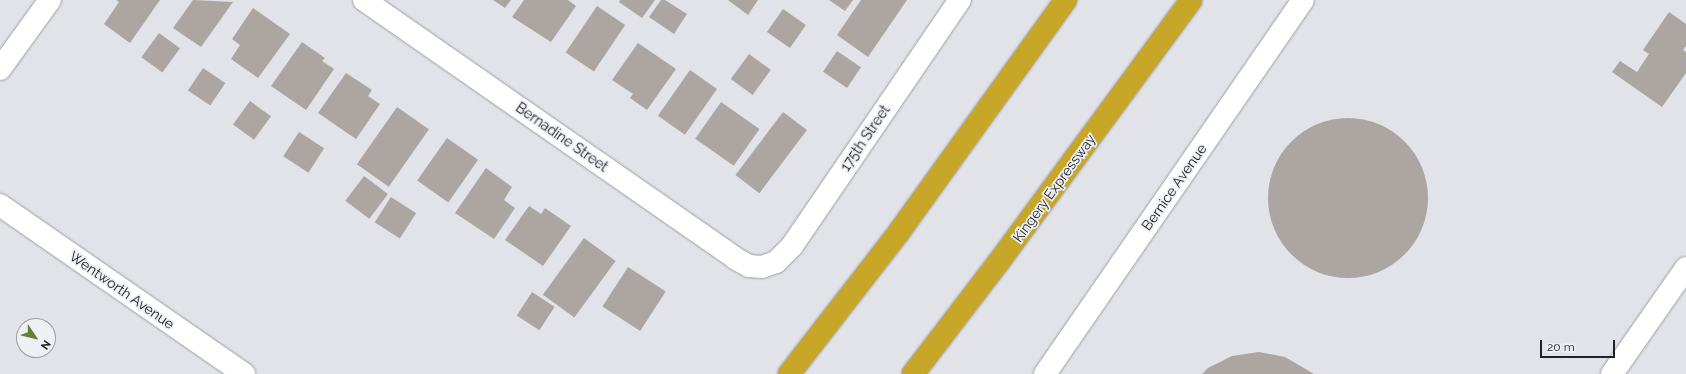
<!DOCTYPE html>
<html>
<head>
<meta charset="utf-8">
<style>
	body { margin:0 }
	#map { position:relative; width:1686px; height:374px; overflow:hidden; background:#e1e3e9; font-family:Raleway,sans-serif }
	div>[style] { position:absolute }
	.building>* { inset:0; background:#aca6a2; transform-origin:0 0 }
	.round { border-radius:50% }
	.roads { filter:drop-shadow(0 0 1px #9d9fa5) drop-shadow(0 0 1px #9d9fa5) }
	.minor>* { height:22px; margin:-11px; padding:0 11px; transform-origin:11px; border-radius:11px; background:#fff }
	.highway>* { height:22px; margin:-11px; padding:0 11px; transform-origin:11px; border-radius:11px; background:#c8a728 }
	span { translate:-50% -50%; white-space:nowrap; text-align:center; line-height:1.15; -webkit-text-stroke:3.5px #eef0f6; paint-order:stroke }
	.street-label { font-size:14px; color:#202123 }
	.north { position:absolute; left:16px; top:318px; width:40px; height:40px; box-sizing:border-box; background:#eef0f6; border:1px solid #9c9da2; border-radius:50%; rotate:125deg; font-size:11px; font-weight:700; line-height:16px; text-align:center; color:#202123 }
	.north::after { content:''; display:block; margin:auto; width:14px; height:18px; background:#677f32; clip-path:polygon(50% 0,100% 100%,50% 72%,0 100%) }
	.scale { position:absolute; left:1540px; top:340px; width:75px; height:18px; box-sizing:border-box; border:2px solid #202123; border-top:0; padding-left:5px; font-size:12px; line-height:14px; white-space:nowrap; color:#202123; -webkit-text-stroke:3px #eef0f6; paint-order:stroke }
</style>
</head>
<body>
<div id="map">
	<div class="building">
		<div style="clip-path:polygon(116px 0,160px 0,130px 43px,104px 24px,119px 2px)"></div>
		<div style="clip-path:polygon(193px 0,233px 2px,201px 47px,173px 28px)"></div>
		<div style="clip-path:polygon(493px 0,511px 0,505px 8px)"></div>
		<div style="clip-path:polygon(524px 0,568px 0,576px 6px,551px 42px,512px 17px)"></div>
		<div style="clip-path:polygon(620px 0,655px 0,642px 18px,619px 2px)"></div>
		<div style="clip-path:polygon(661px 0,665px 0,687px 14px,674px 34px,649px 17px)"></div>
		<div style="clip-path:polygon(728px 0,758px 0,748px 15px)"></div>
		<div style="clip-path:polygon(829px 0,853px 0,845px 11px)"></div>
		<div style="clip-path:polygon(861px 0,907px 0,868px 57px,837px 35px)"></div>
		<div style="left:597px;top:6px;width:34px;height:56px;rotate:34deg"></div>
		<div style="clip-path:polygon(253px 8px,290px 34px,258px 78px,231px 59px,240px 45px,232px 39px)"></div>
		<div style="left:783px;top:9px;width:28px;height:28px;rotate:35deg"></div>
		<div style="clip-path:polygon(1669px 12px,1686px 24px,1686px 46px,1683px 50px,1686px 52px,1686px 73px,1662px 107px,1612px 72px,1620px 61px,1637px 72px,1649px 54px,1643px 50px)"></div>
		<div style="left:159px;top:33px;width:26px;height:30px;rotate:36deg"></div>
		<div style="clip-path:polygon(302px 42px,325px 58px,322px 61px,334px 69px,306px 110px,271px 86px)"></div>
		<div style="clip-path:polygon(638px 43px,676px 69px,647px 110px,630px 98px,633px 94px,612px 80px)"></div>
		<div style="left:837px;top:51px;width:29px;height:25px;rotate:34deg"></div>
		<div style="left:749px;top:54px;width:27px;height:31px;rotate:36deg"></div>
		<div style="left:203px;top:68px;width:27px;height:27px;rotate:34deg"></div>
		<div style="left:690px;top:70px;width:33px;height:56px;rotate:35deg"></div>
		<div style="clip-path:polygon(346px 73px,372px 90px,368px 96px,380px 104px,356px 139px,318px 113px)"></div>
		<div style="left:250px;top:101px;width:26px;height:29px;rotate:36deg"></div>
		<div style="left:721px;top:102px;width:47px;height:45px;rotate:35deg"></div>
		<div style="left:397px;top:107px;width:39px;height:70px;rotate:35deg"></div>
		<div style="left:783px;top:112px;width:30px;height:79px;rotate:37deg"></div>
		<div class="round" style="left:1268px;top:118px;width:160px;height:160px"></div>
		<div style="left:299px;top:132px;width:30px;height:29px;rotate:33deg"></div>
		<div style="left:447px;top:138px;width:38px;height:52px;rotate:35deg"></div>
		<div style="clip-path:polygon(486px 168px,512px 187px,504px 200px,515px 208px,494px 239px,455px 213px)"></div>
		<div style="left:364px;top:176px;width:30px;height:31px;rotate:37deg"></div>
		<div style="left:391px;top:197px;width:30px;height:30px;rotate:33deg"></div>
		<div style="clip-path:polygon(529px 206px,541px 214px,545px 208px,571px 226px,543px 266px,505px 240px)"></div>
		<div style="left:584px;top:238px;width:39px;height:70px;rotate:36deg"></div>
		<div style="left:628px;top:267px;width:45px;height:47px;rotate:33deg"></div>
		<div style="left:532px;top:292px;width:27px;height:28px;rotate:33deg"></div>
		<div style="clip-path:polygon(1259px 352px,1285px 357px,1314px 374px,1202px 374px,1208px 368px,1232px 356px)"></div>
	</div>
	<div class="roads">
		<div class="minor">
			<div style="left:364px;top:0;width:453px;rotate:34.8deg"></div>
			<div style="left:736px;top:259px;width:15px;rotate:28deg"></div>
			<div style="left:749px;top:266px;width:13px;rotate:4deg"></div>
			<div style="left:762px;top:267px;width:15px;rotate:-20deg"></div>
			<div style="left:776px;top:262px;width:23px;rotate:-45deg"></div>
			<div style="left:792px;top:246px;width:298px;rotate:-55.7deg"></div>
			<div style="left:0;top:69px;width:85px;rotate:-54.1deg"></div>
			<div style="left:0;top:205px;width:297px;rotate:34.7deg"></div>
			<div style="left:1045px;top:374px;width:454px;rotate:-55.4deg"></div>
			<div style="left:1612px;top:374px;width:129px;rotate:-55.1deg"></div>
		</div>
		<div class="highway">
			<div style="left:789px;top:374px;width:180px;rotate:-52.2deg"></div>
			<div style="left:899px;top:232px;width:286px;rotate:-54.3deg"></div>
			<div style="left:913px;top:374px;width:140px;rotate:-52.6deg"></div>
			<div style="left:998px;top:263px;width:326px;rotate:-53.7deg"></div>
		</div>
	</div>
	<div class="street-label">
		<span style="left:562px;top:137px;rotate:35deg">Bernadine Street</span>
		<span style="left:865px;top:138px;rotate:-56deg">175th Street</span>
		<span style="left:1174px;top:187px;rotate:-55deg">Bernice Avenue</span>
		<span style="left:1054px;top:188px;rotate:-54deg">Kingery Expressway</span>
		<span style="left:122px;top:290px;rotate:35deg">Wentworth Avenue</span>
	</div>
	<div class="north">N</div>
	<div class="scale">20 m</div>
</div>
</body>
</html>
